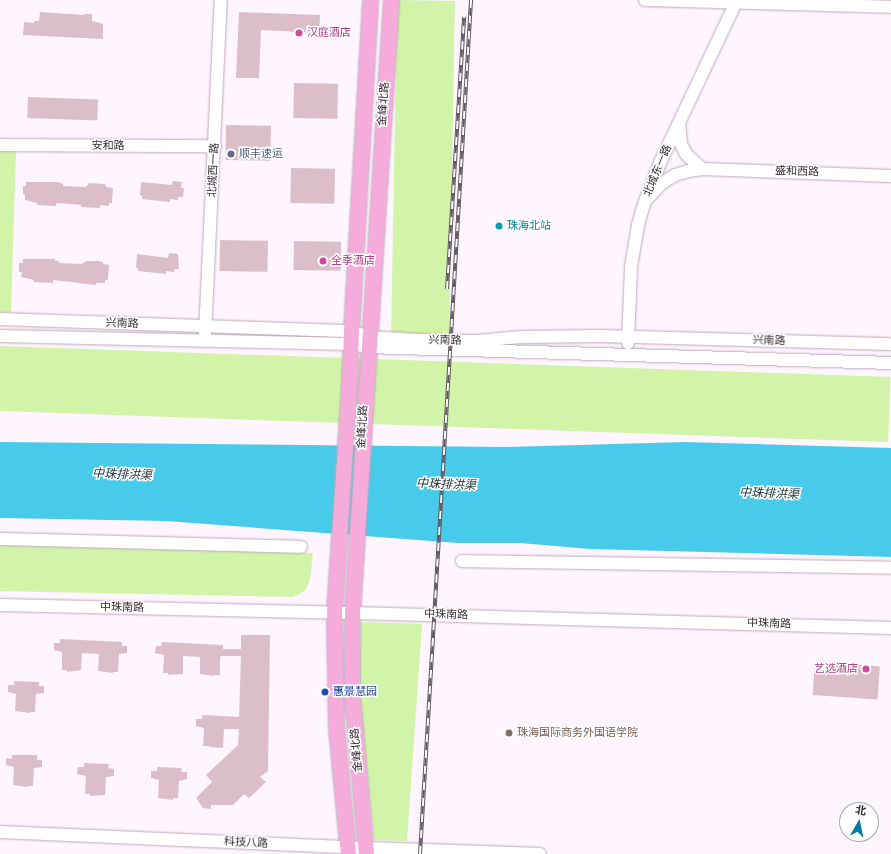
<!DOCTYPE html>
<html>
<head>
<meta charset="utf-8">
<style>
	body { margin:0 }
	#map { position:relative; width:891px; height:854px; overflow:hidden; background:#fef5fe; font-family:"Fira Sans Condensed","Noto Sans SC",sans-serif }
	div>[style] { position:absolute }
	.green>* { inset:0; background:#d1f4a8; transform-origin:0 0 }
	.water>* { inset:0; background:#48cbea }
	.building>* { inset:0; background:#dcbec8; transform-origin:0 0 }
	.roads { filter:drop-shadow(0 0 1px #bea8bc) drop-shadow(0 0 1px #bea8bc) }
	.minor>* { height:12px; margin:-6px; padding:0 6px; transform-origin:6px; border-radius:6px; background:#fff }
	.major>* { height:15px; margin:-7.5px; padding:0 7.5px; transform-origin:7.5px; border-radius:7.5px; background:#f5acdb }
	.rail>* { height:4px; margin-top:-2px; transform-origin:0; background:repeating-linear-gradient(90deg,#fff 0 8px,#625962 0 16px); box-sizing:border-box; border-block:1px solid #625962 }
	.dots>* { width:11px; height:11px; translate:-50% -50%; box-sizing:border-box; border:2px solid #fff; border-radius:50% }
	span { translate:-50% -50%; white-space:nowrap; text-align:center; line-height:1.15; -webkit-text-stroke:3px #fff; paint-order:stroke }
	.hotel-label { font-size:11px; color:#b23c85 }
	.left { translate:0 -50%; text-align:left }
	.right { translate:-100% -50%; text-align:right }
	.street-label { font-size:11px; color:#332b33 }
	.service-label { font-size:11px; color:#4e5e75 }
	.culture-label { font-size:11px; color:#0d838f }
	.transit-label { font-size:11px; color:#164399 }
	.education-label { font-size:11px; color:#785e54 }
	.water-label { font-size:12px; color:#20363c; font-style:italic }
	.north { position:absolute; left:839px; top:802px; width:40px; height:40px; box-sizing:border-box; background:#fff; border:1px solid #adaaad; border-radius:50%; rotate:9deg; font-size:11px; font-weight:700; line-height:16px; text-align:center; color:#332b33 }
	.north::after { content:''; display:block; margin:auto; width:14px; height:18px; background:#017ba2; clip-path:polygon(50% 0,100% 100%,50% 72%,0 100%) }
</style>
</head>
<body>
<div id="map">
	<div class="green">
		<div style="left:397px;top:0;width:58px;height:333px;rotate:1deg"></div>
		<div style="clip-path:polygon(0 151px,16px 151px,11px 312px,0 312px)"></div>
		<div style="left:0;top:346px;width:891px;height:65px;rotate:2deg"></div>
		<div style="clip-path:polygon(0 545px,313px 553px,310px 580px,305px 591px,293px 597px,0 591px)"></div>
		<div style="clip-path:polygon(361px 622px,422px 624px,407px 841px,374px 840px,359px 692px)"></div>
	</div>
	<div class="water">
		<div style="clip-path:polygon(0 442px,505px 447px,685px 442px,891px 448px,891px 557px,590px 549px,520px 543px,458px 543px,166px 521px,0 518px)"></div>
	</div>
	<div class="building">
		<div style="clip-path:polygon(40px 12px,84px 15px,84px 14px,92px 14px,92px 21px,103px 24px,103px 39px,23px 35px,24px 22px,34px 23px,34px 21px,39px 21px)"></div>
		<div style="clip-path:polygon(239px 12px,320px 15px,319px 33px,261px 30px,259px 78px,236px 78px)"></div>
		<div style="left:294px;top:83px;width:44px;height:35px;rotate:1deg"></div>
		<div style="left:28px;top:97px;width:70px;height:21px;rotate:2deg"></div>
		<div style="left:226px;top:125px;width:45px;height:35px;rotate:1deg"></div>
		<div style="left:291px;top:168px;width:44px;height:35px;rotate:1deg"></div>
		<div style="clip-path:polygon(173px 181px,182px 182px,181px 188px,184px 188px,183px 197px,178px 197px,178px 200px,170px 199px,170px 202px,142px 199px,142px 196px,140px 195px,141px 182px,172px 185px)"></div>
		<div style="clip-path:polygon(26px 182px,58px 182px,63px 184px,63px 186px,86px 187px,89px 183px,103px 184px,106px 185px,106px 187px,113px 188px,112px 203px,109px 203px,109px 206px,100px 205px,100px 208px,81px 207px,81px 205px,72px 204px,56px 203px,56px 206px,37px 205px,37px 203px,25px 200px,25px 195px,23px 194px,23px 186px,26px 186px)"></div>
		<div style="left:220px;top:240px;width:48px;height:31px;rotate:1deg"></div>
		<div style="left:294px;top:241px;width:47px;height:29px;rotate:1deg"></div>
		<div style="clip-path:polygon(169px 253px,178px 254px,179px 269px,175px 269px,174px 272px,166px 271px,166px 274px,138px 271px,138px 268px,136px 268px,137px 254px,168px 258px)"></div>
		<div style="clip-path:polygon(23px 259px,55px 259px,55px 261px,59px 261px,59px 263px,82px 264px,86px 261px,99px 261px,103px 262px,103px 264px,109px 265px,108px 280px,105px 280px,105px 283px,96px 283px,96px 285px,53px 280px,53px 283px,34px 282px,34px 280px,21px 277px,22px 272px,19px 272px,19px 263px,23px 263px)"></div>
		<div style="clip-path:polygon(241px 635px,270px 635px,268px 771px,260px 777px,266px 782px,249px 798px,244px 794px,233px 805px,211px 805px,211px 809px,203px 808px,196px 798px,212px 782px,206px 775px,238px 745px,239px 729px,224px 729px,223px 748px,209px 747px,209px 746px,203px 746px,204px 728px,196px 726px,196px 719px,202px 719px,202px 715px,239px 717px,241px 656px,222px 656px,220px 657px,220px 675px,214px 675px,214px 676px,200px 674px,200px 657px,183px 656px,183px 674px,168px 675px,168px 673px,163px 673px,164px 655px,155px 653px,156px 646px,161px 646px,162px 642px,223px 645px,223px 649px,241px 649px)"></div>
		<div style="clip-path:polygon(60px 639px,122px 642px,122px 646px,127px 646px,127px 653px,119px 654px,118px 672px,113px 672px,113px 673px,98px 671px,99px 654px,82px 653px,81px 670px,67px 672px,67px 670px,62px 670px,62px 652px,54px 650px,54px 643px,60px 643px)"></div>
		<div style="left:815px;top:662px;width:65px;height:33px;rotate:4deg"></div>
		<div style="clip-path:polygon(14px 681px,39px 682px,39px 686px,44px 686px,44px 693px,36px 694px,35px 712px,30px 712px,30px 713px,15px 711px,16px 694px,8px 692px,8px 685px,14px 685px)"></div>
		<div style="clip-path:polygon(12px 755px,37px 755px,37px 760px,42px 760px,42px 767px,34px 768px,33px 786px,28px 786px,28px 787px,13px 785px,14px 767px,6px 765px,6px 758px,12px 759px)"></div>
		<div style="clip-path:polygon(84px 763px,109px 764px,108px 768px,114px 769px,114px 776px,106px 777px,105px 795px,90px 796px,90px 794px,85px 794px,86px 776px,77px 774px,78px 767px,84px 767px)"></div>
		<div style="clip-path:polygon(157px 767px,182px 768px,181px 772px,187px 772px,187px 779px,179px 781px,178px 798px,173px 798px,173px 800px,158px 798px,159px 780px,151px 778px,151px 771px,157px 771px)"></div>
	</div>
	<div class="roads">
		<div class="minor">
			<div style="left:645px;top:0;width:246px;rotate:1.6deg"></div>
			<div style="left:679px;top:124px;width:20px;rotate:84deg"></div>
			<div style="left:681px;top:144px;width:11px;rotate:63deg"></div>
			<div style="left:686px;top:154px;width:22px;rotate:43deg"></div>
			<div style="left:0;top:145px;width:215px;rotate:0.3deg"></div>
			<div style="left:648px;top:198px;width:21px;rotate:-47deg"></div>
			<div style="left:662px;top:183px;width:15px;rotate:-32deg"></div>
			<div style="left:675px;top:175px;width:14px;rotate:-17deg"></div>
			<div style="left:688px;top:171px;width:14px;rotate:-8deg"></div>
			<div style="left:702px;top:169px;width:189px;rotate:2.1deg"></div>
			<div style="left:0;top:319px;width:351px;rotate:2deg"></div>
			<div style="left:351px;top:331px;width:18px;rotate:19deg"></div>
			<div style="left:368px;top:337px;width:51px;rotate:3.4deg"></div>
			<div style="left:419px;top:340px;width:57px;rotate:1deg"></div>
			<div style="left:476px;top:341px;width:45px;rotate:-5.1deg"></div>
			<div style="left:521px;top:337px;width:79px;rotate:-0.7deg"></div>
			<div style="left:600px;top:336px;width:291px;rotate:1.6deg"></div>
			<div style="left:205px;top:334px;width:334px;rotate:-87.3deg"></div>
			<div style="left:0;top:336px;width:350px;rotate:1.3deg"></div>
			<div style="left:350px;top:344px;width:18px;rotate:9deg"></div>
			<div style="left:368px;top:347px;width:523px;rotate:1.75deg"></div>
			<div style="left:628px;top:343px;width:76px;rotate:-87.7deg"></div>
			<div style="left:631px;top:267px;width:43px;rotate:-80.5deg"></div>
			<div style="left:638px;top:225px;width:22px;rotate:-74deg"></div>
			<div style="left:644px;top:204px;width:44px;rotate:-68.7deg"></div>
			<div style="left:660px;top:163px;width:180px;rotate:-64.7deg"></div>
			<div style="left:0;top:539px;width:301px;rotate:1.5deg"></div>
			<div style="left:462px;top:561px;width:429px;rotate:0.9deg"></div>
			<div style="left:0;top:605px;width:352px;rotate:1.3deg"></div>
			<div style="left:352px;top:613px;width:539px;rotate:1.59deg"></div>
			<div style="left:0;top:832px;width:366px;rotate:2.5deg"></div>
			<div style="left:366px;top:848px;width:174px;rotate:2deg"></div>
		</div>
		<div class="major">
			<div style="left:348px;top:854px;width:128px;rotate:-95.4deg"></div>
			<div style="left:336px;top:727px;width:115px;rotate:-91deg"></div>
			<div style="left:334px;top:612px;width:225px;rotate:-86.2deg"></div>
			<div style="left:349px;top:388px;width:57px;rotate:-88deg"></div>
			<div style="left:351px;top:331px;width:332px;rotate:-86.7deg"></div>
			<div style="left:366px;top:854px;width:159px;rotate:-95.1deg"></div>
			<div style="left:352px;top:696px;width:83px;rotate:-90deg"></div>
			<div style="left:352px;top:613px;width:614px;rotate:-86.36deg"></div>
		</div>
	</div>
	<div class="rail">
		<div style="left:447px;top:289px;width:273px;rotate:-86.4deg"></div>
		<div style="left:420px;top:854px;width:856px;rotate:-86.58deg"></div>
	</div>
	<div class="dots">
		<div style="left:299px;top:33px;background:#d1479c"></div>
		<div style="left:231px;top:154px;background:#5c6f8a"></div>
		<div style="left:499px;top:226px;background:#0f9aa8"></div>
		<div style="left:323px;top:261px;background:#d1479c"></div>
		<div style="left:866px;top:669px;background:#d1479c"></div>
		<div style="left:325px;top:692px;background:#1a4fb4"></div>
		<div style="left:509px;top:733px;background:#8d6e63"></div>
	</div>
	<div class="hotel-label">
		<span class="left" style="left:307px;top:33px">汉庭酒店</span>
		<span class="left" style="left:331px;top:261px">全季酒店</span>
		<span class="right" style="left:858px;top:669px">艺选酒店</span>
	</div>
	<div class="street-label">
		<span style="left:384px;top:104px;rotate:-86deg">金峰北路</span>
		<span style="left:108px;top:146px">安和路</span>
		<span style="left:214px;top:170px;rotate:-87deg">北城西一路</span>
		<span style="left:658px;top:171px;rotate:-67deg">北城东一路</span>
		<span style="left:797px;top:172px;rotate:2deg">盛和西路</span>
		<span style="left:122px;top:324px;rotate:2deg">兴南路</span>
		<span style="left:445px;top:341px;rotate:1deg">兴南路</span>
		<span style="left:769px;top:341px;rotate:2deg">兴南路</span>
		<span style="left:363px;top:427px;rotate:-87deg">金峰北路</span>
		<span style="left:122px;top:608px;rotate:1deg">中珠南路</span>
		<span style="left:446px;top:615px;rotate:2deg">中珠南路</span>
		<span style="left:769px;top:624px;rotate:2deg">中珠南路</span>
		<span style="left:357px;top:750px;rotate:-95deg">金峰北路</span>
		<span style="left:246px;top:843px;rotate:3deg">科技八路</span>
	</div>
	<div class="service-label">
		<span class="left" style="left:239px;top:154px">顺丰速运</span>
	</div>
	<div class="culture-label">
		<span class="left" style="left:507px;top:226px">珠海北站</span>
	</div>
	<div class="transit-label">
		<span class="left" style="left:333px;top:692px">惠景慧园</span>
	</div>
	<div class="education-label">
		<span class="left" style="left:517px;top:733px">珠海国际商务外国语学院</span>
	</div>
	<div class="water-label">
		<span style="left:122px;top:475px;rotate:2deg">中珠排洪渠</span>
		<span style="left:446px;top:485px;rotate:2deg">中珠排洪渠</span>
		<span style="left:769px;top:494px;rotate:2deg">中珠排洪渠</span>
	</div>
	<div class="north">北</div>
</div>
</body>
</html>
